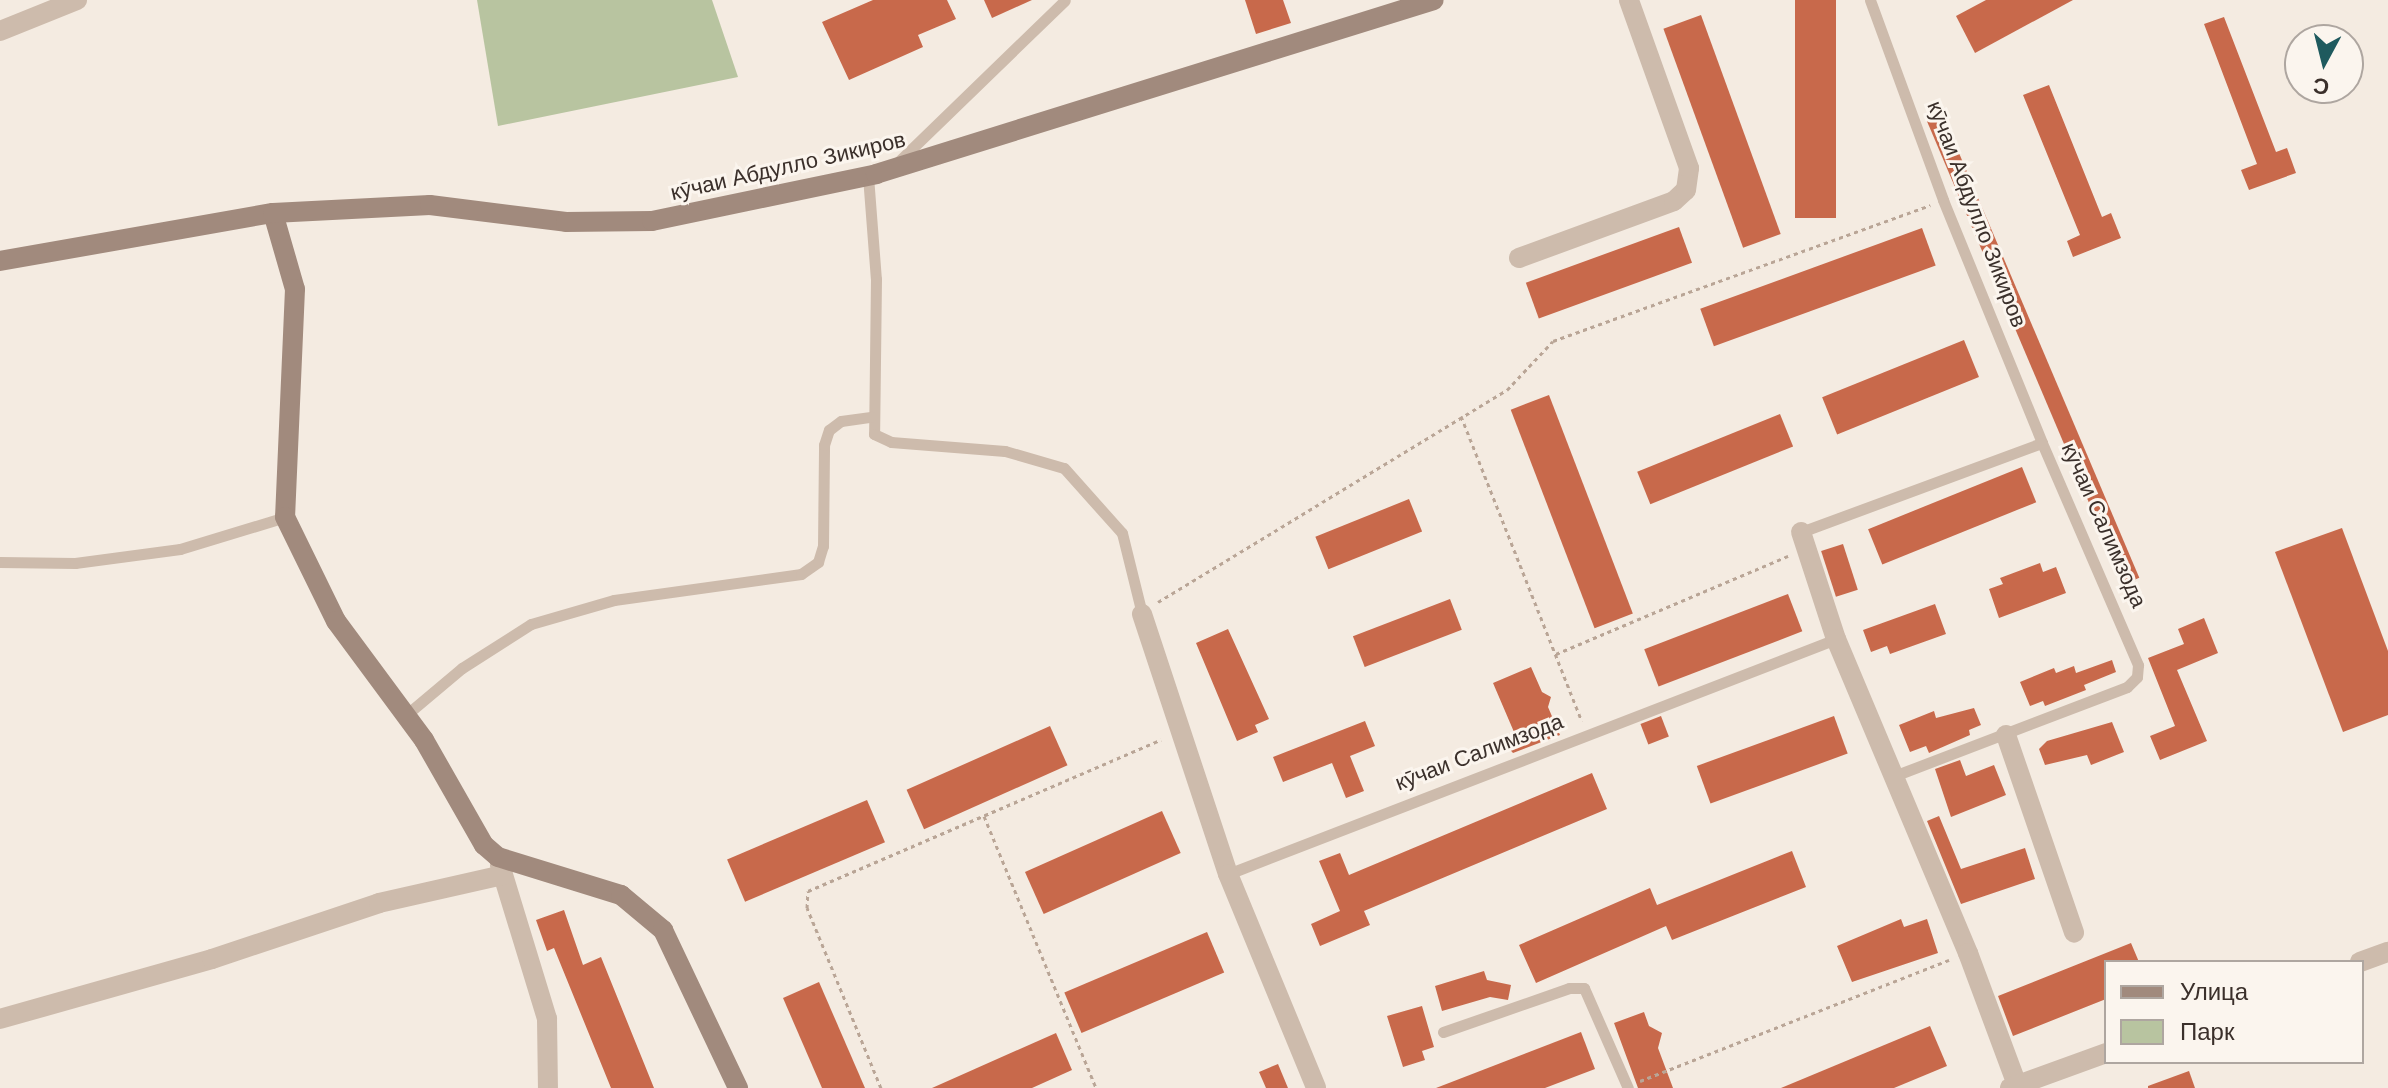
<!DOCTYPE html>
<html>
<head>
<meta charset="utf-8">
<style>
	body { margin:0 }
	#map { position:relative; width:2388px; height:1088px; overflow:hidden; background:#f4ebe1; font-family:Helvetica,sans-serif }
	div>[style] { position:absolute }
	.green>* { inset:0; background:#b8c4a0 }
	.building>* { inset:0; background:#c8694b; transform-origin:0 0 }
	.path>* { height:3px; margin-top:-1.5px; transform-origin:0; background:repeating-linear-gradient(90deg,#b9a596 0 4px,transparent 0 8px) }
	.lane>* { height:11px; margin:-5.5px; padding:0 5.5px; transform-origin:5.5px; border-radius:5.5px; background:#cdbbac }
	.street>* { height:20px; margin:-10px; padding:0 10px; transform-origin:10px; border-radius:10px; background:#cdbbac }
	.secondary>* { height:20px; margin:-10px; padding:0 10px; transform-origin:10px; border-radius:10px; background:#a18a7d }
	span { translate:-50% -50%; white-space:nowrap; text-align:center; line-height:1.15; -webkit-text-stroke:6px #fbf5ee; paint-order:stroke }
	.street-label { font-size:22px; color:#3b302b }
	.legend { position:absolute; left:2104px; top:960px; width:260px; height:104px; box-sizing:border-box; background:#fbf5ee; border:2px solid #aea6a0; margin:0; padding:10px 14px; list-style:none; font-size:24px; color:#3b302b }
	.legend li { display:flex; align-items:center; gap:16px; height:40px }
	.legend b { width:40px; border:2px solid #aea6a0 }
	.north { position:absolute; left:2284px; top:24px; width:80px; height:80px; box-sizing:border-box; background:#fbf5ee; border:2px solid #aea6a0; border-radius:50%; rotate:187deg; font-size:22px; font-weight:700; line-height:32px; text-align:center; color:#3b302b }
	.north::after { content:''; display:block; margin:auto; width:28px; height:36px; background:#1f5a5e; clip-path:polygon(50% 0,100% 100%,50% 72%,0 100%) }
</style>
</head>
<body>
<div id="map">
	<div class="green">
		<div style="clip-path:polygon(477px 0,712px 0,738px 77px,498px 126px)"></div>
	</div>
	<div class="building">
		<div style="clip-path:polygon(873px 0,947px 0,956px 19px,918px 35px,923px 47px,849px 80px,822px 22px)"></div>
		<div style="clip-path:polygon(984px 0,1032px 0,992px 18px)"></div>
		<div style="clip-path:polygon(1245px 0,1283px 0,1291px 23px,1256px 34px)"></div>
		<div style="left:1795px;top:0;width:41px;height:218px"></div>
		<div style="clip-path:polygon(1986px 0,2073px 0,1975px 53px,1956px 16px)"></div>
		<div style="left:1701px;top:15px;width:233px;height:40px;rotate:70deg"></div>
		<div style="clip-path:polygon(2224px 17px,2276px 152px,2287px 148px,2296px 173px,2249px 190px,2241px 170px,2257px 164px,2204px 24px)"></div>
		<div style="clip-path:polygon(2049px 85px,2102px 217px,2111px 213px,2121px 238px,2073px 257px,2067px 241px,2080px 235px,2023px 95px)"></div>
		<div style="left:1942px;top:113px;width:505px;height:17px;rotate:67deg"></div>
		<div style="left:1679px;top:227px;width:38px;height:163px;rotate:70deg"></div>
		<div style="left:1922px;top:228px;width:40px;height:236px;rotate:70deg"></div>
		<div style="left:1964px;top:340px;width:40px;height:153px;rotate:68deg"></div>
		<div style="left:1549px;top:395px;width:234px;height:41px;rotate:69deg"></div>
		<div style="left:1780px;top:414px;width:35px;height:154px;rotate:68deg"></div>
		<div style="left:2022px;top:467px;width:38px;height:166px;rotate:68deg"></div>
		<div style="left:1409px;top:499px;width:35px;height:101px;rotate:68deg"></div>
		<div style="clip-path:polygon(2342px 528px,2388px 651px,2388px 715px,2343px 732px,2275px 552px)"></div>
		<div style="left:1843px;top:544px;width:48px;height:23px;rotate:72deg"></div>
		<div style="clip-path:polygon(2040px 563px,2043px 572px,2056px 567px,2066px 593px,1999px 618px,1989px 589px,2003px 584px,2000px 578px)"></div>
		<div style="left:1788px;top:594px;width:40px;height:154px;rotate:69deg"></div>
		<div style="left:1450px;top:599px;width:33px;height:104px;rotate:69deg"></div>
		<div style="clip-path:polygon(1935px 604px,1946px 634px,1890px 654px,1887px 646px,1871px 652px,1863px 630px)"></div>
		<div style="clip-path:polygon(2204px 618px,2218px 653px,2177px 670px,2207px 741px,2160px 760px,2150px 736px,2175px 726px,2148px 658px,2184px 644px,2178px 629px)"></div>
		<div style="clip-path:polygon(1228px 629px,1269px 719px,1255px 725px,1258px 732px,1237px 741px,1196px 643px)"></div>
		<div style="clip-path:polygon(2112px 660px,2116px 672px,2084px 685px,2086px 690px,2045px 706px,2043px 701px,2030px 706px,2020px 682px,2054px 668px,2056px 673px,2074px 666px,2076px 673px)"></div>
		<div style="clip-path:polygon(1531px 667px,1542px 692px,1551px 697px,1548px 707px,1560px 735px,1513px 753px,1506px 745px,1514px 732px,1493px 683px)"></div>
		<div style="clip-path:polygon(1974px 708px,1981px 725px,1969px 730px,1970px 735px,1929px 753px,1926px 746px,1910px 752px,1899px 725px,1934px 711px,1936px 718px)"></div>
		<div style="left:1661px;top:716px;width:22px;height:22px;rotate:69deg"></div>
		<div style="left:1834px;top:716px;width:40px;height:146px;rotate:70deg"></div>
		<div style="clip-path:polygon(1365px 721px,1375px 746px,1350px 756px,1364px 791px,1346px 798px,1332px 763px,1283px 782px,1273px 757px)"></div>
		<div style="clip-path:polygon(2112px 722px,2124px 752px,2091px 765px,2087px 755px,2045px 765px,2039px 749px,2047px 741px)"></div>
		<div style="left:1050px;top:726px;width:43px;height:157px;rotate:66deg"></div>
		<div style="clip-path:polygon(1960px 760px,1966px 776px,1994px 765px,2006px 795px,1951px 817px,1935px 769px)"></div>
		<div style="clip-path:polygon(1592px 773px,1607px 809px,1364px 911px,1370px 925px,1320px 946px,1311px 924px,1340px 911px,1319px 861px,1340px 853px,1349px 875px)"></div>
		<div style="left:867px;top:800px;width:46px;height:152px;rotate:67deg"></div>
		<div style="left:1162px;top:811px;width:46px;height:150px;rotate:66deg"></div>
		<div style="clip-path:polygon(1939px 816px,1961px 869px,2025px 848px,2035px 879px,1961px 904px,1927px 821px)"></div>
		<div style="clip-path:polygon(1792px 851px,1806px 887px,1672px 940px,1666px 926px,1536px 983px,1519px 945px,1650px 888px,1657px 905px)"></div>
		<div style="clip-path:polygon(564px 910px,583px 965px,601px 957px,654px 1088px,611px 1088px,554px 948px,547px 951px,536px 920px)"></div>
		<div style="clip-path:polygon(1901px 919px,1904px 927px,1927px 919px,1938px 953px,1852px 982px,1837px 946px)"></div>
		<div style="left:1207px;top:932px;width:44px;height:155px;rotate:67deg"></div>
		<div style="clip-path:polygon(2131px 943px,2139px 962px,2106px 962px,2106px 999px,2013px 1036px,1998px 996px)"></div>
		<div style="clip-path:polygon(1484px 971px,1487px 980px,1511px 985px,1508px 1000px,1490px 997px,1442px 1011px,1435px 986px)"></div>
		<div style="clip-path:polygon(819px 982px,865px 1088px,822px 1088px,783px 998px)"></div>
		<div style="clip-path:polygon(1422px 1006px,1434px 1047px,1422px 1051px,1425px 1060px,1403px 1067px,1387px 1016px)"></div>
		<div style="clip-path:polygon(1644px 1012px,1649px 1026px,1662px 1033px,1658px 1048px,1673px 1088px,1638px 1088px,1614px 1023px)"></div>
		<div style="clip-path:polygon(1930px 1026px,1947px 1066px,1894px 1088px,1781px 1088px)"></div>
		<div style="clip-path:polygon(1581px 1032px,1595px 1069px,1545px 1088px,1436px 1088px)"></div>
		<div style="clip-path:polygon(1056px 1033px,1072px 1070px,1032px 1088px,932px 1088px)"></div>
		<div style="clip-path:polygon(1278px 1064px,1288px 1088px,1266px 1088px,1259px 1072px)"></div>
		<div style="clip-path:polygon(2189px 1071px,2195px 1088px,2148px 1088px,2148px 1086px)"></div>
	</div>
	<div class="path">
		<div style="left:1461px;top:416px;width:328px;rotate:68.4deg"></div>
		<div style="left:1158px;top:602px;width:408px;rotate:-31.3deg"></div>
		<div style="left:1507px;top:390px;width:67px;rotate:-46.8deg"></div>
		<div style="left:1553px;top:341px;width:401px;rotate:-19.8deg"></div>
		<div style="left:1556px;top:654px;width:252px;rotate:-22.9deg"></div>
		<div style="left:984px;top:816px;width:294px;rotate:67.6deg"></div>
		<div style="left:1640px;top:1081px;width:332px;rotate:-21.4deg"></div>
		<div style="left:881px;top:1088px;width:195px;rotate:-112.3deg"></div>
		<div style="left:807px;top:908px;width:17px;rotate:-87deg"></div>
		<div style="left:808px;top:891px;width:384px;rotate:-23.2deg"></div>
	</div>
	<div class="lane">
		<div style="left:1870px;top:0;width:213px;rotate:69.9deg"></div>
		<div style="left:1943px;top:200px;width:262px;rotate:67.8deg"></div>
		<div style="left:896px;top:164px;width:235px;rotate:-44.1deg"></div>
		<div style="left:868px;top:176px;width:103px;rotate:85.6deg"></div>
		<div style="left:876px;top:279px;width:155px;rotate:90.7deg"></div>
		<div style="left:874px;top:434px;width:19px;rotate:25deg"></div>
		<div style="left:891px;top:442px;width:114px;rotate:4.5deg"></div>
		<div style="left:1005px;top:451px;width:61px;rotate:16.1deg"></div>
		<div style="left:1064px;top:468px;width:87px;rotate:48.3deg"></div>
		<div style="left:1122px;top:533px;width:83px;rotate:76.1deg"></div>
		<div style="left:1801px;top:532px;width:257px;rotate:-20.3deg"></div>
		<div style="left:2042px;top:443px;width:242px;rotate:66.6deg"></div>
		<div style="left:2138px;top:665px;width:12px;rotate:95deg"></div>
		<div style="left:2137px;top:677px;width:14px;rotate:135deg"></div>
		<div style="left:2127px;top:687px;width:253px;rotate:159.1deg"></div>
		<div style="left:0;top:562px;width:75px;rotate:0.8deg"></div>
		<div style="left:75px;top:563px;width:106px;rotate:-7.6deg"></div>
		<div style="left:180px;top:549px;width:110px;rotate:-16.9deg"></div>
		<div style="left:406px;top:715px;width:73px;rotate:-40deg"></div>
		<div style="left:462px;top:668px;width:82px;rotate:-32.5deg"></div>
		<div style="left:531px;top:624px;width:86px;rotate:-16.1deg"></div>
		<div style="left:614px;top:600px;width:189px;rotate:-7.9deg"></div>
		<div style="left:801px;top:574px;width:21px;rotate:-35deg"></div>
		<div style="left:818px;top:562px;width:17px;rotate:-73deg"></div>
		<div style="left:823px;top:546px;width:101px;rotate:-89.4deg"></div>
		<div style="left:824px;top:445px;width:16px;rotate:-72deg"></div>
		<div style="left:829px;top:430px;width:15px;rotate:-37deg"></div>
		<div style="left:841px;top:421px;width:30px;rotate:-8deg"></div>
		<div style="left:1228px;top:874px;width:652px;rotate:-21.13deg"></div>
		<div style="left:1443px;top:1032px;width:133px;rotate:-19.2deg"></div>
		<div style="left:1569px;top:988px;width:15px"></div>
		<div style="left:1584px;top:988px;width:109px;rotate:66.3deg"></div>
	</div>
	<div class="street">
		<div style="left:0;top:31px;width:83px;rotate:-21.9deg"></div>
		<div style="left:1519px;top:258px;width:165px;rotate:-20.2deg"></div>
		<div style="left:1674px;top:201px;width:16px;rotate:-43deg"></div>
		<div style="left:1686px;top:190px;width:22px;rotate:-82deg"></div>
		<div style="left:1689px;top:168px;width:178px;rotate:-109.7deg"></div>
		<div style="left:1801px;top:532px;width:113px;rotate:71.9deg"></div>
		<div style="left:1836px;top:639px;width:341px;rotate:67.2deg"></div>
		<div style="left:1968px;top:953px;width:141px;rotate:69.6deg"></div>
		<div style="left:1142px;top:614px;width:274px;rotate:71.7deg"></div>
		<div style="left:1228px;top:874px;width:231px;rotate:67.6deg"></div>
		<div style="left:2006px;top:735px;width:209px;rotate:71deg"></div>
		<div style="left:500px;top:865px;width:161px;rotate:73deg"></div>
		<div style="left:547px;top:1019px;width:69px;rotate:89.2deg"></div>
		<div style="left:2360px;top:962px;width:30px;rotate:-20deg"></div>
		<div style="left:0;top:1019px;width:220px;rotate:-15.8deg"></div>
		<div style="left:212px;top:959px;width:176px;rotate:-18.5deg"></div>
		<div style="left:379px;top:903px;width:127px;rotate:-12.7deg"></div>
		<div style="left:2010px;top:1088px;width:102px;rotate:-20deg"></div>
	</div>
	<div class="secondary">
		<div style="left:273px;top:213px;width:79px;rotate:73.9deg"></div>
		<div style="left:295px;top:289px;width:228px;rotate:92.5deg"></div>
		<div style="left:285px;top:517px;width:116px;rotate:63.9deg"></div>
		<div style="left:336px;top:621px;width:148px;rotate:53.5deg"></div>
		<div style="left:424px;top:740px;width:121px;rotate:60.3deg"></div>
		<div style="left:484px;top:845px;width:18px;rotate:41deg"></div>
		<div style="left:498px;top:857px;width:129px;rotate:17.2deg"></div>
		<div style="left:621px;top:895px;width:55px;rotate:39.8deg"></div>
		<div style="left:663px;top:930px;width:175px;rotate:64.6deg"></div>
		<div style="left:0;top:261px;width:277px;rotate:-10deg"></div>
		<div style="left:273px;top:213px;width:157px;rotate:-2.9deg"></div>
		<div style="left:430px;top:205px;width:137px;rotate:7.1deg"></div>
		<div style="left:566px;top:222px;width:86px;rotate:-0.7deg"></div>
		<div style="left:652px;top:221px;width:229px;rotate:-11.8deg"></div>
		<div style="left:876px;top:174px;width:584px;rotate:-17.32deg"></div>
	</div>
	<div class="street-label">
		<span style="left:788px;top:166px;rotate:-13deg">кӯчаи Абдулло Зикиров</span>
		<span style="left:1977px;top:214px;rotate:69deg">кӯчаи Абдулло Зикиров</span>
		<span style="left:2104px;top:525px;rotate:66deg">кӯчаи Салимзода</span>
		<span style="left:1479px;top:752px;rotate:-21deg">кӯчаи Салимзода</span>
	</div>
	<ul class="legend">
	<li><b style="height:10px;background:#a18a7d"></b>Улица</li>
	<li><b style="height:22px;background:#b8c4a0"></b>Парк</li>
	</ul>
	<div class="north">С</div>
</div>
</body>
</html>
